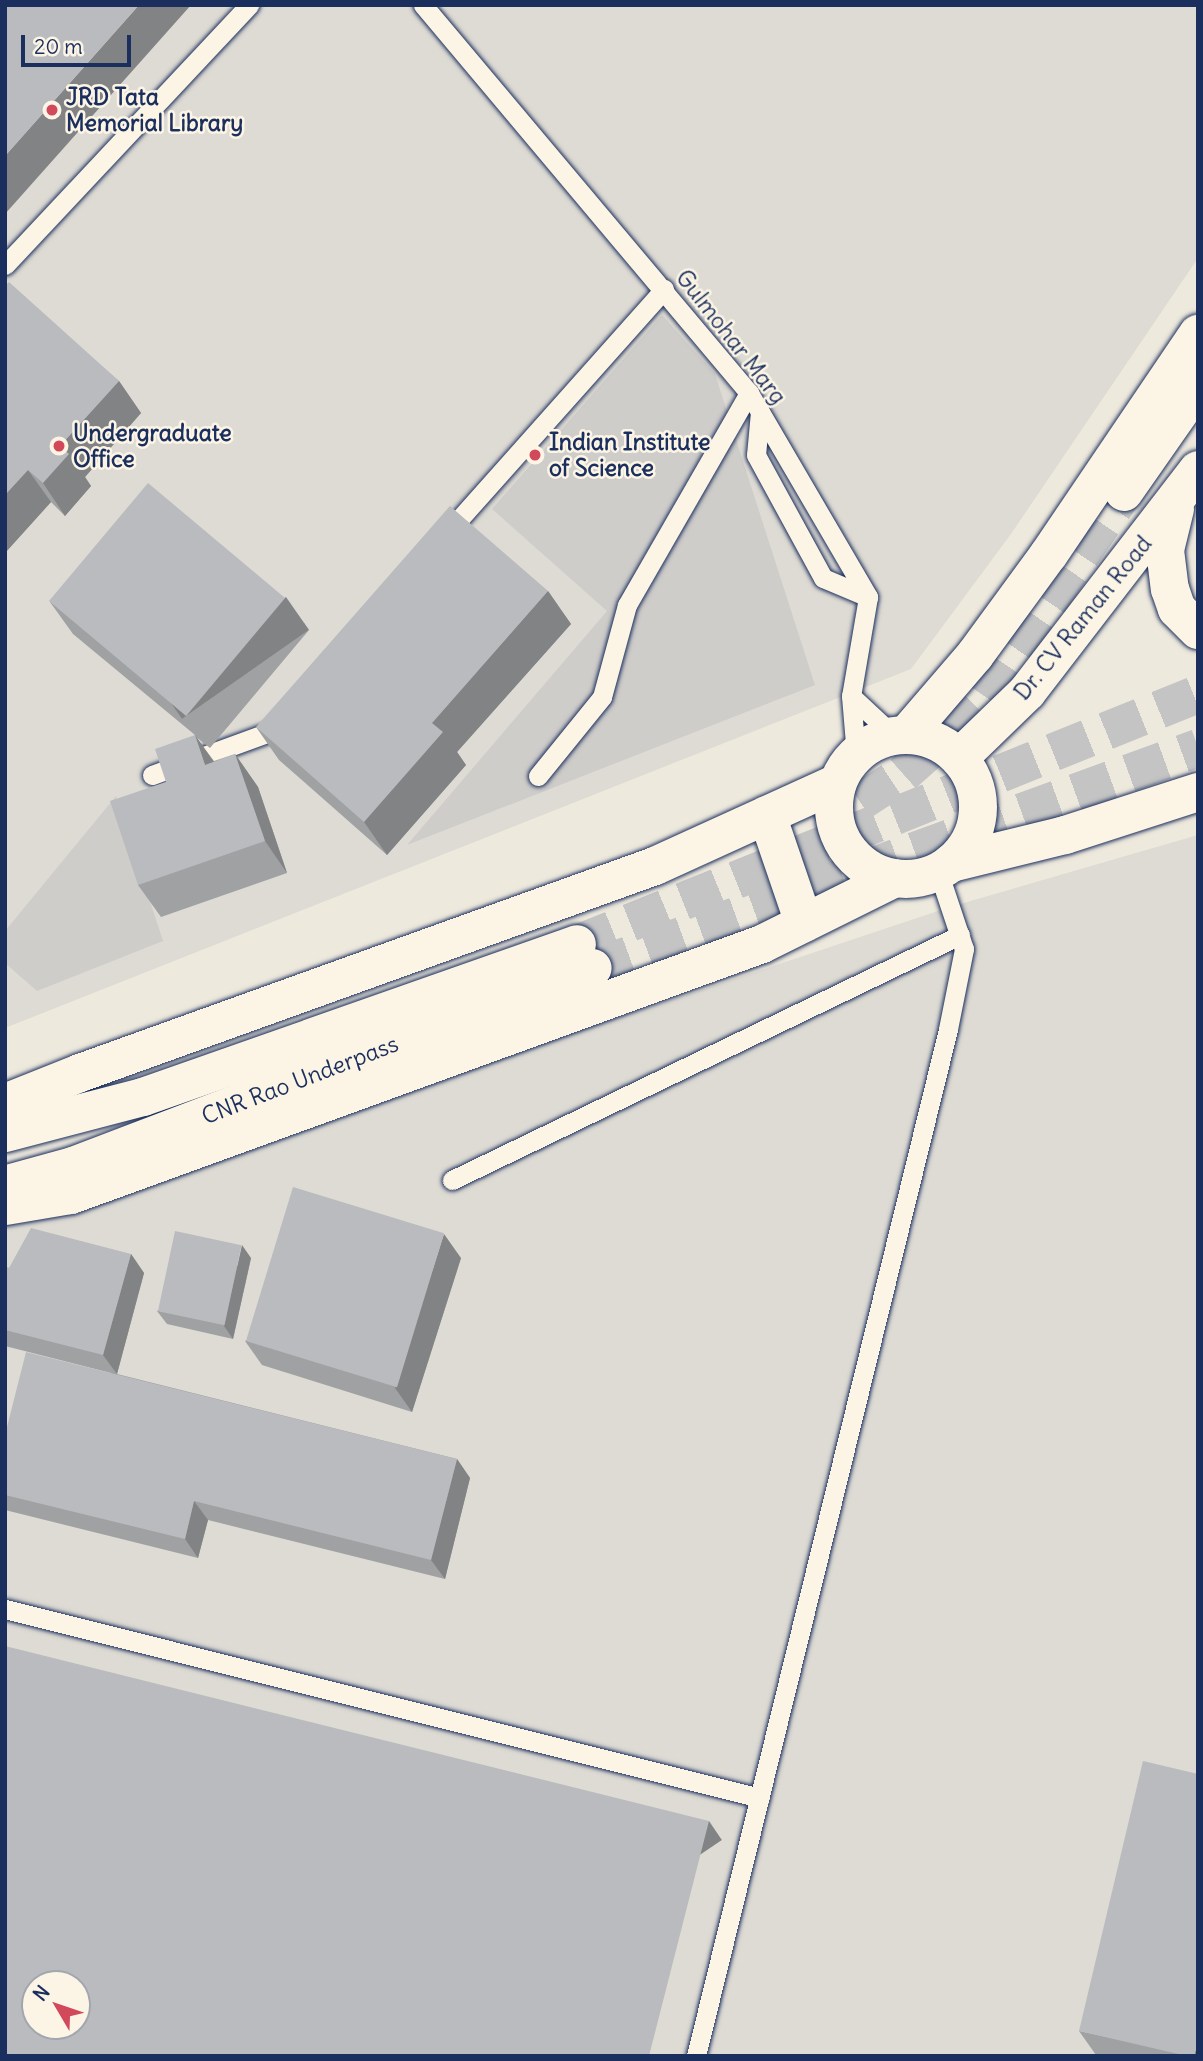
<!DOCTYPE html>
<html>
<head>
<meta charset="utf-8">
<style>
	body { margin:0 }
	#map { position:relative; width:1203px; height:2061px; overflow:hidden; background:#eee9dd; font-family:Delius,sans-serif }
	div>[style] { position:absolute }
	.built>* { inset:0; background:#dedbd4 }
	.green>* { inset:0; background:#cfcdca }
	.trunk-tunnel>* { height:38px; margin-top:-19px; transform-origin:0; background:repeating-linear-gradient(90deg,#c4c4c4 0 38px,transparent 0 57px) }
	.roads { filter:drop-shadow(0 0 2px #1b2f5e) drop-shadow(0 0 2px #1b2f5e) }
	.service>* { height:19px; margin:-9.5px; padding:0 9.5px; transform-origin:9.5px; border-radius:9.5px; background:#fcf5e5 }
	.trunk>* { height:38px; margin:-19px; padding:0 19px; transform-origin:19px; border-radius:19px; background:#fcf5e5 }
	.trunk>.ring { margin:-19px; padding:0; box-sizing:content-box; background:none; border:38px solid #fcf5e5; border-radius:50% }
	.wall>* { inset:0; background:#a0a1a3 }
	.shaded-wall>* { inset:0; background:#828385; transform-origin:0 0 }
	.building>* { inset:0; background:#babbbe; transform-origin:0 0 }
	.dots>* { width:19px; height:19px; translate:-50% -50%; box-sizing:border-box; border:4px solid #fcf5e5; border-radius:50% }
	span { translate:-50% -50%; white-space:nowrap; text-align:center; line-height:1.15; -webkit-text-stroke:5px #fcf5e5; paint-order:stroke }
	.poi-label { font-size:23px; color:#1b2f5e; font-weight:700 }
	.left { translate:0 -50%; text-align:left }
	.street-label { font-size:23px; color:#1b2f5e }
	.frame { position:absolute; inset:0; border:7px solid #1b2f5e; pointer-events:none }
	.north { position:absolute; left:21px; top:1970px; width:70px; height:70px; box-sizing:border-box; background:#fcf5e5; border:2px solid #a2a6af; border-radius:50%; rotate:309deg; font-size:19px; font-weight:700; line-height:28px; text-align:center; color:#1b2f5e }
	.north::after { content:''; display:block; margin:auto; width:24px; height:32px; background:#d1495b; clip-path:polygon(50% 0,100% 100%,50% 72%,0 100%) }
	.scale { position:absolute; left:21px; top:35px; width:110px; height:32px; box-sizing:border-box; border:4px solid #1b2f5e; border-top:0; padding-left:9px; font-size:21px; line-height:24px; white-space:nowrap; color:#1b2f5e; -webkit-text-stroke:5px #fcf5e5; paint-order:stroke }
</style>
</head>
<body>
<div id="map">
	<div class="built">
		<div style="clip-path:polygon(5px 5px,1198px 5px,1198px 258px,1011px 534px,911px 669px,5px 1028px)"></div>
		<div style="clip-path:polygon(evenodd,1198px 835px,1198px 2056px,5px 2056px,5px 1222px,950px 907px,1198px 835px,35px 1984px,77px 1984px,77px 2026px,35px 2026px,35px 1984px)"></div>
	</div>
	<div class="green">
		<div style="clip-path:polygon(662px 315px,715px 374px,815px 685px,407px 845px,607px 611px,492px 509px)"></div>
		<div style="clip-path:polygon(116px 796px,163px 941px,37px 991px,5px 963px,5px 931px)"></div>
	</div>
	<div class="trunk-tunnel">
		<div style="left:817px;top:824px;width:48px;rotate:-27.1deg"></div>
		<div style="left:860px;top:802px;width:51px;rotate:-33.1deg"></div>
		<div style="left:903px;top:774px;width:62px;rotate:-41.7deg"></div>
		<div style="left:949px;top:733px;width:51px;rotate:-46.6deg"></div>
		<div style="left:984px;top:696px;width:247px;rotate:-55.5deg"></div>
		<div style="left:577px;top:944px;width:669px;rotate:-21.93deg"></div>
		<div style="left:593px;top:968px;width:644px;rotate:-19.98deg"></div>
	</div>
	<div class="roads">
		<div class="service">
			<div style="left:423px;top:5px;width:507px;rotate:49.96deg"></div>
			<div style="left:749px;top:393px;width:236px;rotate:59.7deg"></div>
			<div style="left:868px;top:597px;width:100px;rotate:99.7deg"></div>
			<div style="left:851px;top:696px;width:59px;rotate:85.2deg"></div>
			<div style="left:5px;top:265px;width:357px;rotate:-46.8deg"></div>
			<div style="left:760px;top:412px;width:43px;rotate:95.3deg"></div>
			<div style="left:756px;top:455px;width:140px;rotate:61.4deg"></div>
			<div style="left:823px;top:578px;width:49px;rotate:22.9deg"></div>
			<div style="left:446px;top:534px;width:328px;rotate:-48.3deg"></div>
			<div style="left:851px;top:696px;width:59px;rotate:42.9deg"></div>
			<div style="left:152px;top:775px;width:128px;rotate:-20.1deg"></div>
			<div style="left:272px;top:731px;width:16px;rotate:-47deg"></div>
			<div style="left:538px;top:776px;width:102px;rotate:-51deg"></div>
			<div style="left:602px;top:697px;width:95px;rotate:-74.8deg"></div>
			<div style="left:627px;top:605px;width:245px;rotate:-60.1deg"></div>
			<div style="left:452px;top:1180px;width:564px;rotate:-25.75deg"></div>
			<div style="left:5px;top:1609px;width:778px;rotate:14.05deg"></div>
			<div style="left:696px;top:2056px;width:1057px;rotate:-76.21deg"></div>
			<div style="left:948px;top:1029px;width:82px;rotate:-78.7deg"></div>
			<div style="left:964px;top:949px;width:82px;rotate:-108.4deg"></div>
		</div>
		<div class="trunk">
			<div style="left:1124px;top:492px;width:129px;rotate:-55.1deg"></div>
			<div style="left:1175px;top:509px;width:42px;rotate:103.7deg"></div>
			<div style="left:1165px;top:550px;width:39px;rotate:83deg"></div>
			<div style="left:1170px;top:589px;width:21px;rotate:71deg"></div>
			<div style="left:1177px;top:609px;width:30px;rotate:45deg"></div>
			<div style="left:908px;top:733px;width:103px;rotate:-49.3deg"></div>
			<div style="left:975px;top:655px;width:125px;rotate:-53.8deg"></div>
			<div style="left:1049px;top:554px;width:266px;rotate:-55.9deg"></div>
			<div class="ring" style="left:834px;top:735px;width:106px;height:106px"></div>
			<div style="left:959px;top:758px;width:95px;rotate:-44.1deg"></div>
			<div style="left:1027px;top:692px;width:280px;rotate:-52.4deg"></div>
			<div style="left:767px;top:815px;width:114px;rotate:71.1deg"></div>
			<div style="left:951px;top:863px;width:117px;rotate:-13.8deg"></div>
			<div style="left:1065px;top:835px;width:140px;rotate:-17.9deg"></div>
			<div style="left:5px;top:1103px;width:81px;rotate:-21.8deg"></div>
			<div style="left:80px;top:1073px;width:611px;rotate:-19.8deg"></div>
			<div style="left:655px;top:866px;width:200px;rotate:-24.5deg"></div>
			<div style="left:5px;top:1133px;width:143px;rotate:-14.6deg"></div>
			<div style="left:143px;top:1097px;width:460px;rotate:-19.4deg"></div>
			<div style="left:11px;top:1183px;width:64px;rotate:-15.3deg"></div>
			<div style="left:73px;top:1166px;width:556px;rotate:-20.85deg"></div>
			<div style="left:5px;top:1206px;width:67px;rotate:-9.5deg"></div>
			<div style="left:71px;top:1195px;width:735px;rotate:-19.96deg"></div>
			<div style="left:762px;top:944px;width:148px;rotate:-26.4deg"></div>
		</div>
	</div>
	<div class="wall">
		<div style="clip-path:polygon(5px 286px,119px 381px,141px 413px,85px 477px,91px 486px,65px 516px,51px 502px,5px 553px)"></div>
		<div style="clip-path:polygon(548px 591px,571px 624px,457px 752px,466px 765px,387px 855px,279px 760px,256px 727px)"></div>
		<div style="clip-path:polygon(50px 602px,309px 630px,210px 748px,196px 737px,214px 761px,235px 754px,258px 787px,287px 873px,161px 917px,138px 885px,166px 782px,195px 735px,73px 634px)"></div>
		<div style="clip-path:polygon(131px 1254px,144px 1273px,117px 1374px,457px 1459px,470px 1478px,445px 1579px,208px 1520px,198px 1558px,5px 1510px,5px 1435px,111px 1373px,5px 1346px,5px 1267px,9px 1268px)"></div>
		<div style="clip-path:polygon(251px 1258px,233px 1339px,167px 1324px,157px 1311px)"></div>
		<div style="clip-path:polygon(461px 1258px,412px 1412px,262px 1365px,245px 1341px)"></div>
		<div style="clip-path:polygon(1079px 2031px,1198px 2056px,1099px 2056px,1096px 2055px)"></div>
	</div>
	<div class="shaded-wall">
		<div style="clip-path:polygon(139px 5px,191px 5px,5px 214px,5px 156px)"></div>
		<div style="clip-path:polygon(119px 381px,141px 413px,85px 477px,91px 486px,65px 516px,43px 483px,60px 446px)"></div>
		<div style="clip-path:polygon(28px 470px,51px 502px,5px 553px,5px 495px)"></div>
		<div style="clip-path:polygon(548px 591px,571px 624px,457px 752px,466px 765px,387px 855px,364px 822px,432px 723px)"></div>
		<div style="left:286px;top:597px;width:40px;height:155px;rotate:55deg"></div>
		<div style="clip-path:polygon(195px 735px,218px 768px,205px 765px)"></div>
		<div style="clip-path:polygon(235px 754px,258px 787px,287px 873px,265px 841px)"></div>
		<div style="clip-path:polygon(444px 1234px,461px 1258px,412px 1412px,395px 1388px)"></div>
		<div style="clip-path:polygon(242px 1245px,251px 1258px,233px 1339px,224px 1326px)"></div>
		<div style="clip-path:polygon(131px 1254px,144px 1273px,117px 1374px,103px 1355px)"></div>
		<div style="clip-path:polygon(457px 1459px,470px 1478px,445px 1579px,431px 1560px)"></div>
		<div style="clip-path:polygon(194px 1501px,208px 1520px,198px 1558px,185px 1539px)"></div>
		<div style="left:709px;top:1821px;width:23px;height:243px;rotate:56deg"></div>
		<div style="clip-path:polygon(1198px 2041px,1198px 2056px,1194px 2056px)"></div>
	</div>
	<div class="building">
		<div style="clip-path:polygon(5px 5px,139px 5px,5px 156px)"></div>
		<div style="clip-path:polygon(9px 282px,119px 381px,60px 446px,69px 454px,43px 483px,28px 470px,5px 495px,5px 286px)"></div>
		<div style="left:148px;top:483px;width:179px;height:154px;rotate:40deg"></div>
		<div style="clip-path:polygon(450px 506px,548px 591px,432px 723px,443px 732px,364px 822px,256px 727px)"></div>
		<div style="clip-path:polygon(195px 735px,205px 765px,235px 754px,265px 841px,138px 885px,110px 801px,166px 782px,155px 749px)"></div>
		<div style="left:293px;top:1187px;width:158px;height:161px;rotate:17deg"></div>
		<div style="clip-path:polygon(31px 1228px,131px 1254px,103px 1355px,5px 1330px,5px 1267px,9px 1268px)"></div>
		<div style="left:175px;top:1231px;width:68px;height:82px;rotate:12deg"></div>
		<div style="clip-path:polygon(26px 1352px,457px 1459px,431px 1560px,194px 1501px,185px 1539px,5px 1495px,5px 1435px)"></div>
		<div style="clip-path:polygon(evenodd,5px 1646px,709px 1821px,649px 2056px,5px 2056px,5px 1646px,35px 1984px,77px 1984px,77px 2026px,35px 2026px,35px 1984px)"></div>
		<div style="clip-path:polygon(1143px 1761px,1198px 1774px,1198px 2041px,1194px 2056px,1187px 2056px,1079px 2031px)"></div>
	</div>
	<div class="dots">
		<div style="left:52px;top:110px;background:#d1495b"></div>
		<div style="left:59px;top:446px;background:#d1495b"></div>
		<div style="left:535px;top:455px;background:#d1495b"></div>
	</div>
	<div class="poi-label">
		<span class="left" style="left:66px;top:110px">JRD Tata<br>Memorial Library</span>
		<span class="left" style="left:73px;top:446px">Undergraduate<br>Office</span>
		<span class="left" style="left:549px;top:455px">Indian Institute<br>of Science</span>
	</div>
	<div class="street-label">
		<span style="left:731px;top:337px;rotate:52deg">Gulmohar Marg</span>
		<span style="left:1083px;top:618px;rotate:-51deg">Dr. CV Raman Road</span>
		<span style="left:300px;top:1080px;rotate:-21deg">CNR Rao Underpass</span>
	</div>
	<div class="frame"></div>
	<div class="north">N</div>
	<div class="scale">20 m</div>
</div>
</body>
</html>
